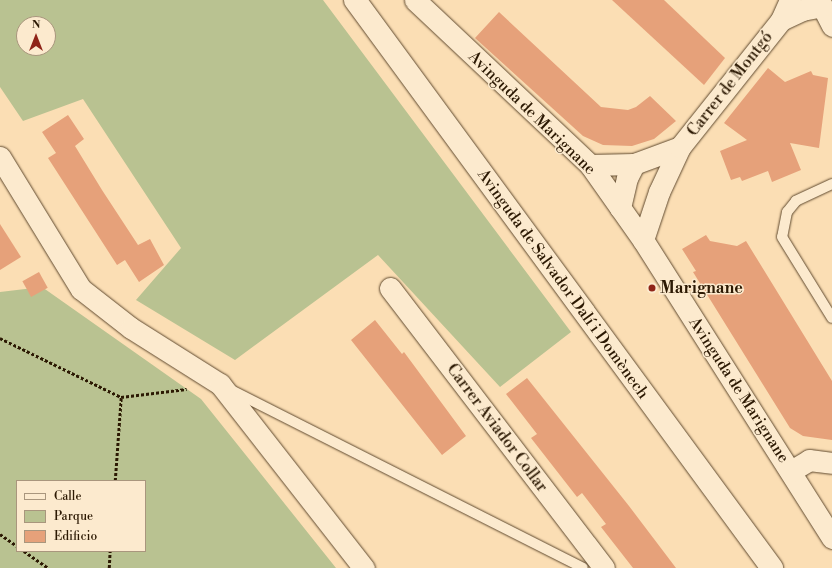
<!DOCTYPE html>
<html>
<head>
<meta charset="utf-8">
<style>
	body { margin:0 }
	#map { position:relative; width:832px; height:568px; overflow:hidden; background:#fbdeb4; font-family:"Libre Bodoni",serif }
	div>[style] { position:absolute }
	.green>* { inset:0; background:#b9c291 }
	.building>* { inset:0; background:#e6a17a; transform-origin:0 0 }
	.path>* { height:2.5px; margin-top:-1.25px; transform-origin:0; background:repeating-linear-gradient(90deg,#2c1903 0 3px,transparent 0 5px) }
	.roads { filter:drop-shadow(0 0 1px #604a2f) drop-shadow(0 0 1px #604a2f) }
	.lane>* { height:10px; margin:-5px; padding:0 5px; transform-origin:5px; border-radius:5px; background:#fceace }
	.street>* { height:21px; margin:-10.5px; padding:0 10.5px; transform-origin:10.5px; border-radius:10.5px; background:#fceace }
	.secondary>* { height:22px; margin:-11px; padding:0 11px; transform-origin:11px; border-radius:11px; background:#fceace }
	.dots>* { width:11px; height:11px; translate:-50% -50%; box-sizing:border-box; border:2px solid #fceace; border-radius:50% }
	span { translate:-50% -50%; white-space:nowrap; text-align:center; line-height:1.15; -webkit-text-stroke:3px #fceace; paint-order:stroke }
	.street-label { font-size:16px; color:#2c1903 }
	.poi-label { font-size:16px; color:#2c1903; font-weight:700 }
	.left { translate:0 -50%; text-align:left }
	.legend { position:absolute; left:16px; top:480px; width:130px; height:72px; box-sizing:border-box; background:#fceace; border:1px solid #a9967d; margin:0; padding:5px 7px; list-style:none; font-size:12px; color:#2c1903 }
	.legend li { display:flex; align-items:center; gap:8px; height:20px }
	.legend b { width:20px; border:1px solid #a9967d }
	.north { position:absolute; left:16px; top:16px; width:40px; height:40px; box-sizing:border-box; background:#fceace; border:1px solid #a9967d; border-radius:50%; rotate:0deg; font-size:11px; font-weight:700; line-height:16px; text-align:center; color:#2c1903 }
	.north::after { content:''; display:block; margin:auto; width:14px; height:18px; background:#8f2418; clip-path:polygon(50% 0,100% 100%,50% 72%,0 100%) }
</style>
</head>
<body>
<div id="map">
	<div class="green">
		<div style="clip-path:polygon(evenodd,0 0,323px 0,571px 332px,500px 387px,378px 255px,235px 360px,136px 300px,181px 248px,83px 99px,23px 121px,0 87px,0 0,24px 24px,48px 24px,48px 48px,24px 48px,24px 24px)"></div>
		<div style="clip-path:polygon(evenodd,42px 287px,201px 399px,336px 568px,0 568px,0 292px,42px 287px,17px 481px,145px 481px,145px 551px,17px 551px,17px 481px)"></div>
	</div>
	<div class="building">
		<div style="clip-path:polygon(612px 0,664px 0,725px 58px,704px 85px)"></div>
		<div style="clip-path:polygon(499px 12px,601px 107px,628px 110px,636px 107px,650px 96px,676px 121px,654px 139px,632px 146px,603px 145px,583px 136px,475px 38px)"></div>
		<div style="clip-path:polygon(768px 68px,785px 82px,811px 71px,813px 75px,828px 78px,819px 148px,790px 143px,801px 170px,772px 182px,768px 171px,742px 181px,740px 177px,731px 180px,720px 151px,747px 140px,724px 123px)"></div>
		<div style="clip-path:polygon(68px 115px,84px 139px,75px 146px,102px 190px,138px 245px,150px 239px,164px 265px,139px 282px,125px 260px,117px 265px,48px 158px,56px 153px,42px 132px)"></div>
		<div style="clip-path:polygon(0 224px,21px 257px,0 270px)"></div>
		<div style="clip-path:polygon(706px 235px,710px 241px,737px 246px,746px 241px,832px 381px,832px 440px,803px 436px,790px 428px,693px 272px,696px 271px,682px 249px)"></div>
		<div style="left:39px;top:272px;width:18px;height:19px;rotate:61deg"></div>
		<div style="clip-path:polygon(375px 320px,402px 354px,404px 352px,466px 436px,442px 455px,351px 340px)"></div>
		<div style="clip-path:polygon(527px 378px,629px 506px,676px 568px,633px 568px,601px 527px,606px 524px,582px 493px,577px 497px,531px 438px,537px 434px,506px 394px)"></div>
	</div>
	<div class="path">
		<div style="left:0;top:338px;width:135px;rotate:26deg"></div>
		<div style="left:121px;top:397px;width:66px;rotate:-6.9deg"></div>
		<div style="left:115px;top:481px;width:84px;rotate:-85.9deg"></div>
		<div style="left:0;top:534px;width:21px;rotate:35deg"></div>
		<div style="left:24px;top:551px;width:29px;rotate:35deg"></div>
		<div style="left:109px;top:568px;width:17px;rotate:-87deg"></div>
	</div>
	<div class="roads">
		<div class="lane">
			<div style="left:832px;top:184px;width:40px;rotate:155deg"></div>
			<div style="left:796px;top:201px;width:14px;rotate:129deg"></div>
			<div style="left:787px;top:212px;width:25px;rotate:101deg"></div>
			<div style="left:782px;top:237px;width:95px;rotate:58.3deg"></div>
			<div style="left:231px;top:390px;width:394px;rotate:26.8deg"></div>
		</div>
		<div class="street">
			<div style="left:415px;top:0;width:241px;rotate:43.3deg"></div>
			<div style="left:590px;top:165px;width:92px;rotate:54.8deg"></div>
			<div style="left:643px;top:240px;width:353px;rotate:57.6deg"></div>
			<div style="left:819px;top:0;width:29px;rotate:63deg"></div>
			<div style="left:781px;top:20px;width:23px;rotate:-25deg"></div>
			<div style="left:802px;top:10px;width:20px;rotate:-11deg"></div>
			<div style="left:0;top:157px;width:155px;rotate:58.5deg"></div>
			<div style="left:81px;top:289px;width:63px;rotate:38deg"></div>
			<div style="left:131px;top:328px;width:105px;rotate:32.2deg"></div>
			<div style="left:220px;top:384px;width:234px;rotate:52deg"></div>
			<div style="left:590px;top:165px;width:44px;rotate:-1.3deg"></div>
			<div style="left:634px;top:164px;width:49px;rotate:-20.3deg"></div>
			<div style="left:620px;top:208px;width:31px;rotate:-77deg"></div>
			<div style="left:627px;top:178px;width:16px;rotate:-63deg"></div>
			<div style="left:643px;top:240px;width:51px;rotate:-71.6deg"></div>
			<div style="left:659px;top:192px;width:50px;rotate:-65deg"></div>
			<div style="left:680px;top:147px;width:162px;rotate:-51.5deg"></div>
			<div style="left:781px;top:20px;width:22px;rotate:-66deg"></div>
			<div style="left:390px;top:288px;width:352px;rotate:52.6deg"></div>
			<div style="left:791px;top:471px;width:21px;rotate:-31deg"></div>
			<div style="left:809px;top:460px;width:23px;rotate:7deg"></div>
		</div>
		<div class="secondary">
			<div style="left:355px;top:0;width:705px;rotate:53.72deg"></div>
		</div>
	</div>
	<div class="dots">
		<div style="left:652px;top:288px;background:#8f2418"></div>
	</div>
	<div class="street-label">
		<span style="left:730px;top:84px;rotate:-52deg">Carrer de Montgó</span>
		<span style="left:532px;top:113px;rotate:44deg">Avinguda de Marignane</span>
		<span style="left:563px;top:284px;rotate:54deg">Avinguda de Salvador Dalí i Domènech</span>
		<span style="left:739px;top:390px;rotate:57deg">Avinguda de Marignane</span>
		<span style="left:497px;top:428px;rotate:53deg">Carrer Aviador Collar</span>
	</div>
	<div class="poi-label">
		<span class="left" style="left:660px;top:288px">Marignane</span>
	</div>
	<ul class="legend">
	<li><b style="height:5px;background:#fceace"></b>Calle</li>
	<li><b style="height:11px;background:#b9c291"></b>Parque</li>
	<li><b style="height:11px;background:#e6a17a"></b>Edificio</li>
	</ul>
	<div class="north">N</div>
</div>
</body>
</html>
